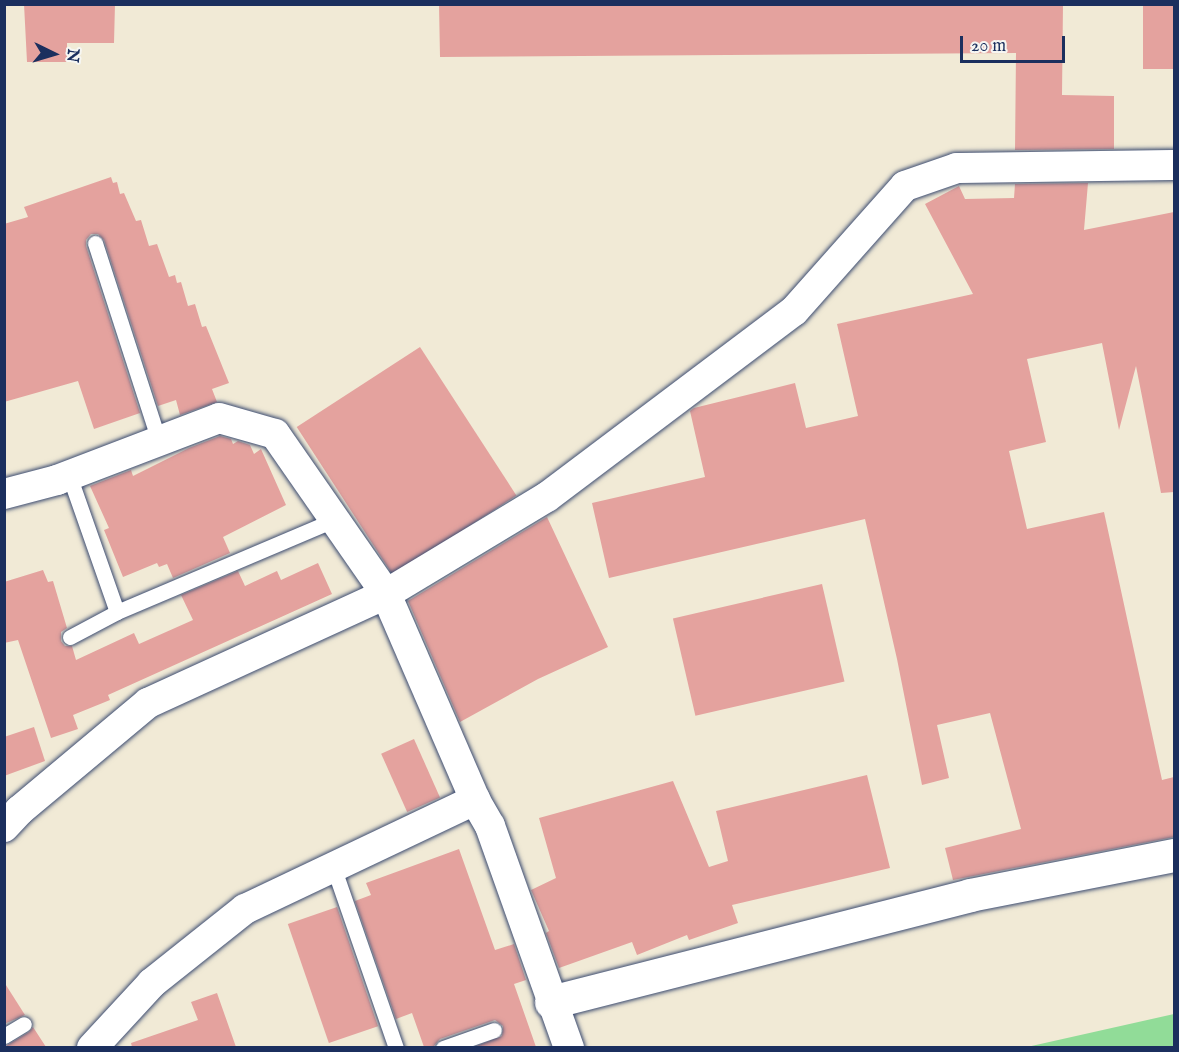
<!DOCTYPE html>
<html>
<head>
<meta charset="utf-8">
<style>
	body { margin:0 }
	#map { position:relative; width:1179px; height:1052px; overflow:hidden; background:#f1ead6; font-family:"IM FELL English",serif }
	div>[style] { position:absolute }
	.green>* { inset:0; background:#91dc98 }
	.building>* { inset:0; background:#e4a29e; transform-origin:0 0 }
	.roads { filter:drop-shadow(0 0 2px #3b4b70) drop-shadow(0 0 2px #3b4b70) }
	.lane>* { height:15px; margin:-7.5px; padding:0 7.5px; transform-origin:7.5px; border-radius:7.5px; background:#fff }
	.street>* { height:30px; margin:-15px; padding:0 15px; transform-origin:15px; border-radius:15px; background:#fff }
	.secondary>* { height:33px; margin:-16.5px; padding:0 16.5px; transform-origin:16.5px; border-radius:16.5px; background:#fff }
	span { translate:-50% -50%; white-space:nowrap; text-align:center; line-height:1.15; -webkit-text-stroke:4.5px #f6f6f2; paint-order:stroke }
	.frame { position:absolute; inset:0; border:6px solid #1b2f5e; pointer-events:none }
	.north { position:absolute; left:24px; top:24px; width:60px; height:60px; -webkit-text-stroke:4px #f6f6f2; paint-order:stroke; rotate:95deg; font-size:16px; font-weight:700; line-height:24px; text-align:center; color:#1b2f5e }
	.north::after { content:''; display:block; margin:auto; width:21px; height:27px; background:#1b2f5e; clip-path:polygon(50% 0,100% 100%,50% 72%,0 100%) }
	.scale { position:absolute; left:960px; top:36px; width:105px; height:27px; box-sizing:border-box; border:3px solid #1b2f5e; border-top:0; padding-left:8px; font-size:18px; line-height:21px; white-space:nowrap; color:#1b2f5e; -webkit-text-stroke:4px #f6f6f2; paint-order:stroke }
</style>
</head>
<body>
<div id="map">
	<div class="green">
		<div style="clip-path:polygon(1174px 1014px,1174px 1047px,1027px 1047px)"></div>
	</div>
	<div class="building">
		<div style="clip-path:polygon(24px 4px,115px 4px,114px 43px,67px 43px,67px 62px,27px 62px)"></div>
		<div style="clip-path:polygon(439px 4px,1063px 4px,1062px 95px,1114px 96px,1114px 149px,1015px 150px,1016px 53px,440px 57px)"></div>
		<div style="left:1143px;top:4px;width:31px;height:65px"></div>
		<div style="clip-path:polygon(111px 177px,113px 183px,117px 182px,120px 194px,124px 193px,136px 221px,141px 220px,149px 246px,157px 244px,169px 277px,175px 275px,177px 283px,181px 282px,188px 306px,195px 304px,202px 327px,206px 326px,229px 383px,212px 389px,217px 402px,180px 415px,176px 400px,158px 406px,104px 240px,98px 234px,91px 234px,86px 240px,86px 246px,140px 413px,94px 429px,78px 381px,4px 402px,4px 224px,28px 217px,24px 207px)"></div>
		<div style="clip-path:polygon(1088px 183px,1084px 230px,1174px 212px,1174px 492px,1161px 493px,1136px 366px,1119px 430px,1102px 343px,1027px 359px,1046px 442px,1009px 451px,1027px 529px,1104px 512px,1162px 780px,1174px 777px,1174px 837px,953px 880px,945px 848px,1021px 829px,990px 713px,937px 725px,949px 778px,922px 785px,897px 659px,865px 519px,609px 578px,592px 503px,705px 477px,690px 411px,694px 408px,795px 383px,806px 428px,858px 416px,837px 324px,973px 294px,925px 204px,959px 186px,965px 199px,1014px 198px,1015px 184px)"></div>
		<div style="left:420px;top:347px;width:177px;height:147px;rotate:57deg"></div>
		<div style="clip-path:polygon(220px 436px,231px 439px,233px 444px,238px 441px,250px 445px,254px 454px,261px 449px,286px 505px,223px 537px,230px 553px,173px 578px,167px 564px,159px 567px,157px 563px,123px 577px,104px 530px,109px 528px,90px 486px,131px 470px,133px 476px,189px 448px)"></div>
		<div style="clip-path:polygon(547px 517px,608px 647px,538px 679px,460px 722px,408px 601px)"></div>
		<div style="clip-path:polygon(318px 563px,332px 594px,108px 695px,110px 700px,73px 715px,78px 729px,51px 738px,18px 640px,4px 643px,4px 582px,43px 570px,48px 582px,53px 581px,67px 628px,61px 632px,61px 641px,65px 646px,72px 646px,76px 660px,134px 633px,139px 644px,193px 620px,181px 595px,238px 571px,245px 586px,277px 571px,281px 580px)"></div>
		<div style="left:822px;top:584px;width:100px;height:153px;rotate:77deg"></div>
		<div style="clip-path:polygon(34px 727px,45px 761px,4px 776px,4px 737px)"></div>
		<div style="left:414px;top:739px;width:64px;height:36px;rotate:66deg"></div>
		<div style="clip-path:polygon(867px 775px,890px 868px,732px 905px,738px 923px,689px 940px,687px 935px,637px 955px,632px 942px,559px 968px,546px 933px,549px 931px,531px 890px,556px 878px,539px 818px,673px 781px,709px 867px,728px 861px,716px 811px)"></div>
		<div style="clip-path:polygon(459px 849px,495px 950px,514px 944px,526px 980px,514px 984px,536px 1047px,474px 1047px,502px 1036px,503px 1026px,495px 1020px,440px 1039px,433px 1047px,424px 1047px,412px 1013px,396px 1019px,355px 901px,371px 895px,366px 883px)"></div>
		<div style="left:337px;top:907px;width:126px;height:52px;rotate:71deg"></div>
		<div style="clip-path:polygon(4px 982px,25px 1015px,4px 1024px)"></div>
		<div style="clip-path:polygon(217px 993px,236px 1047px,132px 1047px,131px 1043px,198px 1020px,191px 1002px)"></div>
		<div style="clip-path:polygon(33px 1027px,46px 1047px,4px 1047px,29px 1032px)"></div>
	</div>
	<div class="roads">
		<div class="lane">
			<div style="left:95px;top:243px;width:208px;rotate:72.1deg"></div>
			<div style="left:69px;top:475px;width:145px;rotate:70.7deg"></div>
			<div style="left:70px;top:637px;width:53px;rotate:-28deg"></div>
			<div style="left:117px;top:612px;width:236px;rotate:-23deg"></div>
			<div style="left:333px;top:866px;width:193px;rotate:70.9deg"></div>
			<div style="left:4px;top:1036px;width:23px;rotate:-31deg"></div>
			<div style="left:443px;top:1048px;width:54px;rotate:-19.4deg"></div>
		</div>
		<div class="street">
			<div style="left:4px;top:494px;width:55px;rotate:-14.8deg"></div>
			<div style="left:57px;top:480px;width:173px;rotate:-20.9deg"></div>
			<div style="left:219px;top:418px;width:58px;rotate:15.9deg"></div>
			<div style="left:275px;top:434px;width:195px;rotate:55.2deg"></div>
			<div style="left:386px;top:594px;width:224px;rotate:66.6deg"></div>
			<div style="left:475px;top:800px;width:30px;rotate:60deg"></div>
			<div style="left:490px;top:826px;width:236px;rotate:70.4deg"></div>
			<div style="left:4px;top:827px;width:23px;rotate:-47deg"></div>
			<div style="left:20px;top:810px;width:167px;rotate:-39.9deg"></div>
			<div style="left:148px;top:703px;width:262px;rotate:-24.6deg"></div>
			<div style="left:386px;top:594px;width:188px;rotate:-31.1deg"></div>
			<div style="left:547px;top:497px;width:309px;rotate:-37deg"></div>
			<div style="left:794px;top:311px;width:167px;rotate:-48.4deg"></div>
			<div style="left:905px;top:186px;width:55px;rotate:-19.1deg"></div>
			<div style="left:957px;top:168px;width:217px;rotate:-0.8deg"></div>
			<div style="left:92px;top:1048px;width:88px;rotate:-47.3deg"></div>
			<div style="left:152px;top:983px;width:119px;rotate:-38.5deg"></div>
			<div style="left:245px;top:909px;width:255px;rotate:-25.4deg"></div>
		</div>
		<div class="secondary">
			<div style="left:551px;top:1002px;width:432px;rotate:-14.3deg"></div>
			<div style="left:970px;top:895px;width:208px;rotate:-11.1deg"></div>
		</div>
	</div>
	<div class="frame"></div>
	<div class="north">N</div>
	<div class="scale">20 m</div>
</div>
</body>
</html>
